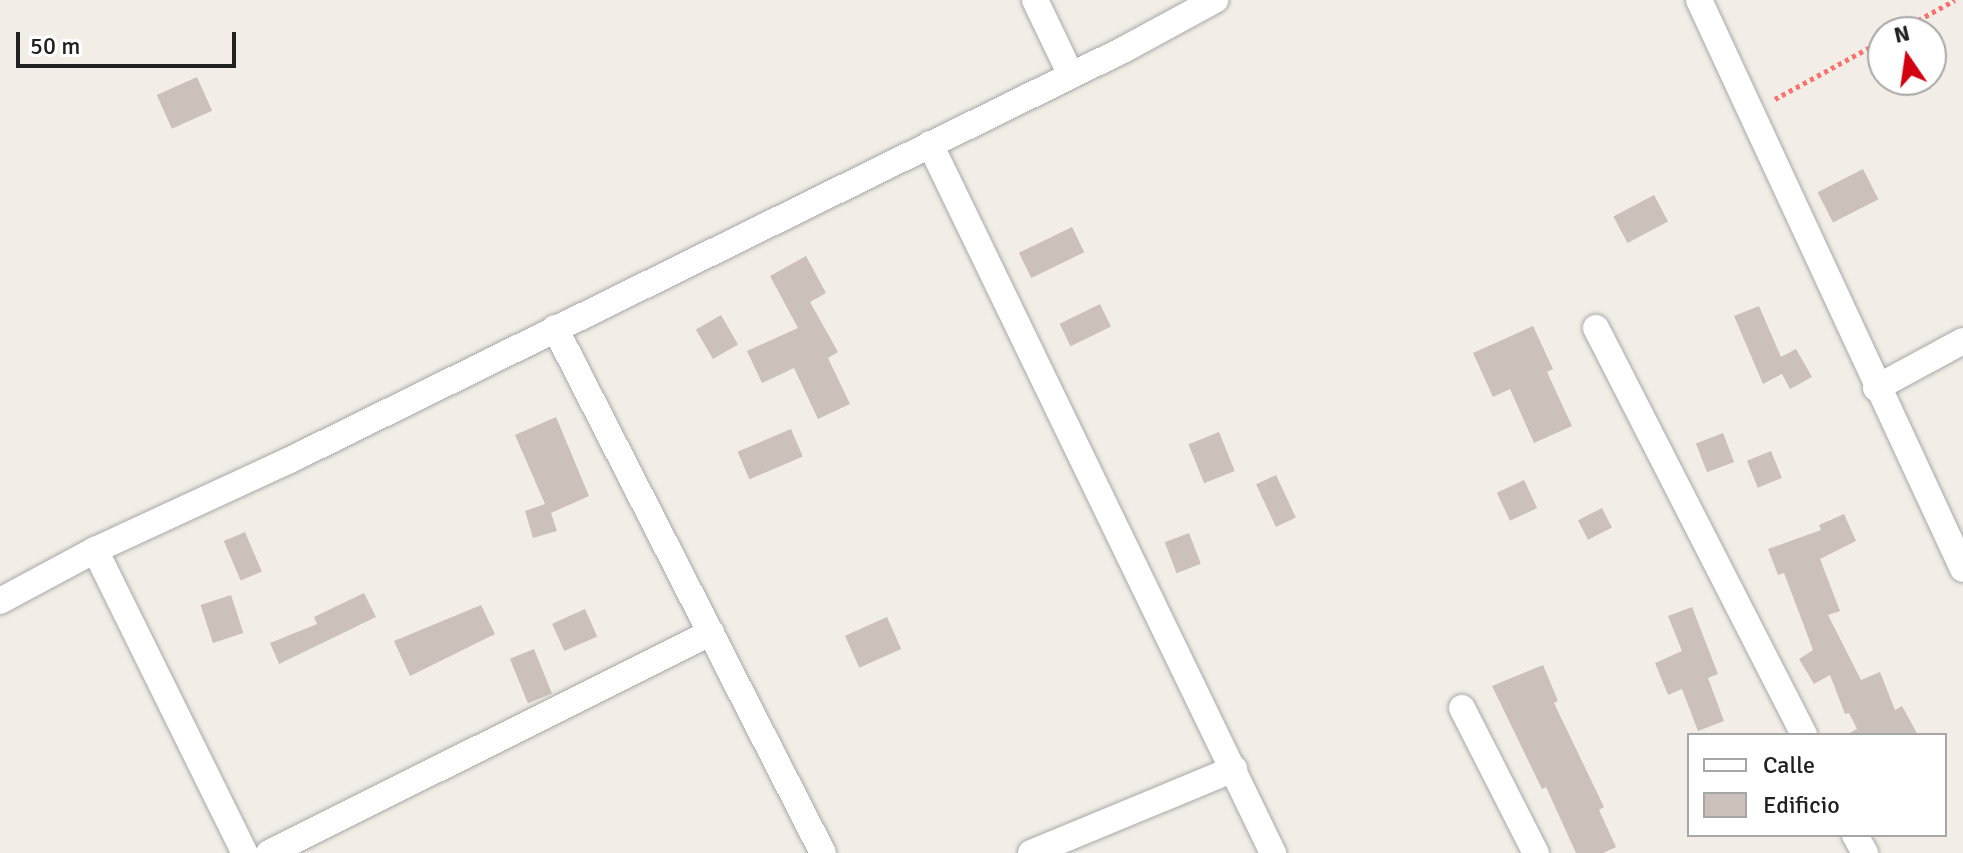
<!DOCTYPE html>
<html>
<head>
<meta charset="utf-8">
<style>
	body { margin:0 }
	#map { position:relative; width:1963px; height:853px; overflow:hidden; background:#f2eee7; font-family:Signika,sans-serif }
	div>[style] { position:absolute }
	.building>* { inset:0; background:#cbc0ba; transform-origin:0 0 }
	.path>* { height:5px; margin-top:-2.5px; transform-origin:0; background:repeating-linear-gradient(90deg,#ff706c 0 4px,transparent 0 8px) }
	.roads { filter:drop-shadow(0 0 2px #a8a8a8) drop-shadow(0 0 2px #a8a8a8) }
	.minor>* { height:26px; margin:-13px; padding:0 13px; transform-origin:13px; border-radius:13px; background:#fff }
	span { translate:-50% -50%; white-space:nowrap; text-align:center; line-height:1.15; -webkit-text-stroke:8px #fff; paint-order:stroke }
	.legend { position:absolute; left:1687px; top:733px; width:260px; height:104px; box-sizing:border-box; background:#fff; border:2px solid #a6a6a6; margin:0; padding:10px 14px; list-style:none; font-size:24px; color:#212121 }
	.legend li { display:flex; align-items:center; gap:16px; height:40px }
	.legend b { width:40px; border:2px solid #a6a6a6 }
	.north { position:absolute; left:1867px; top:16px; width:80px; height:80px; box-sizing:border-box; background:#fff; border:2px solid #a6a6a6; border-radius:50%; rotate:347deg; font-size:22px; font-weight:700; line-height:32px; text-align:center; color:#212121 }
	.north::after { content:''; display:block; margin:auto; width:28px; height:36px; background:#d3000f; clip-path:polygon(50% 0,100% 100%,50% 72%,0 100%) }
	.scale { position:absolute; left:16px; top:32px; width:220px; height:36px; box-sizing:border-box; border:4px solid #212121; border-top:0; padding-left:10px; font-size:24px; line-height:28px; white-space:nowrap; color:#212121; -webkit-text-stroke:6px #fff; paint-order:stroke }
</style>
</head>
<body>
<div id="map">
	<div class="building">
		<div style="left:197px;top:77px;width:37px;height:44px;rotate:66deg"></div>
		<div style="left:1863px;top:169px;width:34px;height:51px;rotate:63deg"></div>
		<div style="left:1654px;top:195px;width:30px;height:46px;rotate:62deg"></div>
		<div style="left:1072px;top:227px;width:28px;height:59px;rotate:64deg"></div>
		<div style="clip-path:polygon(806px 256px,826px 293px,810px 302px,838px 352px,828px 358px,850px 404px,818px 419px,794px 368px,762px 383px,747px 351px,798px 328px,770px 276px)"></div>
		<div style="left:1100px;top:304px;width:25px;height:45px;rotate:64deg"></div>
		<div style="clip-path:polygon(1759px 306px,1781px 357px,1796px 349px,1812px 377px,1790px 389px,1782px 374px,1763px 384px,1734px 316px)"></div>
		<div style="left:721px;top:315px;width:34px;height:29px;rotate:60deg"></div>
		<div style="clip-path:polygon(1533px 326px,1553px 369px,1547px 372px,1572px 426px,1534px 443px,1510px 389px,1493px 397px,1473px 353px)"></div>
		<div style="clip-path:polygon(556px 417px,589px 496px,551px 513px,557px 531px,533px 538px,525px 511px,545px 504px,515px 435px)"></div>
		<div style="left:791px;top:429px;width:30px;height:58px;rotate:67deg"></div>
		<div style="left:1219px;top:432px;width:42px;height:33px;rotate:68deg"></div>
		<div style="left:1723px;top:433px;width:31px;height:29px;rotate:69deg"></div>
		<div style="left:1771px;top:451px;width:29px;height:26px;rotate:68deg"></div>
		<div style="left:1276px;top:475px;width:47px;height:22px;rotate:65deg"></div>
		<div style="left:1524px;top:480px;width:31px;height:30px;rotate:65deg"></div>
		<div style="left:1602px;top:508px;width:22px;height:27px;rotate:63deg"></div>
		<div style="clip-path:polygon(1844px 514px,1856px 541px,1820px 559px,1840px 611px,1828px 615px,1861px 680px,1880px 672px,1895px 710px,1902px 706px,1918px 735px,1846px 735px,1857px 729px,1849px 713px,1845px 714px,1830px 675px,1814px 684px,1799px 659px,1813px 650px,1784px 573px,1778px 575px,1768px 549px,1821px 530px,1819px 525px)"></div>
		<div style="left:245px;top:532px;width:43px;height:23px;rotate:67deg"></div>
		<div style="left:1189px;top:533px;width:33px;height:26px;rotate:69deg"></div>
		<div style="clip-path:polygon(364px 593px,376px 617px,279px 664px,270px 643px,317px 624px,314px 617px)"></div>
		<div style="left:231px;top:595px;width:40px;height:32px;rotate:72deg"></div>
		<div style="clip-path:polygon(481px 605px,495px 634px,410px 676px,394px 641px)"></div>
		<div style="clip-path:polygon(1692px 607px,1718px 674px,1708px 678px,1724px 721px,1698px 731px,1682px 689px,1668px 695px,1655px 663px,1682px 651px,1668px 616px)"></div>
		<div style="left:585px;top:609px;width:30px;height:36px;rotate:66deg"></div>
		<div style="left:887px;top:617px;width:35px;height:46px;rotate:66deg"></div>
		<div style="left:534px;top:649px;width:48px;height:26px;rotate:68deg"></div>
		<div style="clip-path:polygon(1543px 665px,1558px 701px,1554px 703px,1604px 807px,1599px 810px,1616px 847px,1603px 853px,1576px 853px,1546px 787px,1542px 789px,1492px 686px)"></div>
	</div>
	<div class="path">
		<div style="left:1897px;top:32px;width:66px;rotate:-28.9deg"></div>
		<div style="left:1775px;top:99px;width:123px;rotate:-28.6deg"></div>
	</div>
	<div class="roads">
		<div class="minor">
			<div style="left:1035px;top:0;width:83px;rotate:64.4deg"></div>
			<div style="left:1699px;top:0;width:627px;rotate:65.11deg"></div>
			<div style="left:930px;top:144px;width:788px;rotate:64.18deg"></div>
			<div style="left:555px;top:328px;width:589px;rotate:62.96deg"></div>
			<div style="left:1596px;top:328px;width:457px;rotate:62.9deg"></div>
			<div style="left:1876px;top:388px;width:99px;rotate:-28.4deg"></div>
			<div style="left:95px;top:550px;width:338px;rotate:63.7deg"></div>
			<div style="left:0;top:601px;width:108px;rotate:-28.2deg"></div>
			<div style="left:95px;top:550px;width:213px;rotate:-24.8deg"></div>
			<div style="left:288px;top:461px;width:931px;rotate:-26.21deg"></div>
			<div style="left:1123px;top:50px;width:105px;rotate:-28.5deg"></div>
			<div style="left:1462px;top:708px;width:163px;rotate:63deg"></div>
			<div style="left:1855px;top:835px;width:21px;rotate:61deg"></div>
			<div style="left:269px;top:853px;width:494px;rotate:-26.5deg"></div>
			<div style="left:1031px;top:853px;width:220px;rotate:-22.5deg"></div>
		</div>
	</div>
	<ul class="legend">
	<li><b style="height:10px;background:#fff"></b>Calle</li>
	<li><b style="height:22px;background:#cbc0ba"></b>Edificio</li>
	</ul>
	<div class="north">N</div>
	<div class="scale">50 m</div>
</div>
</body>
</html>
